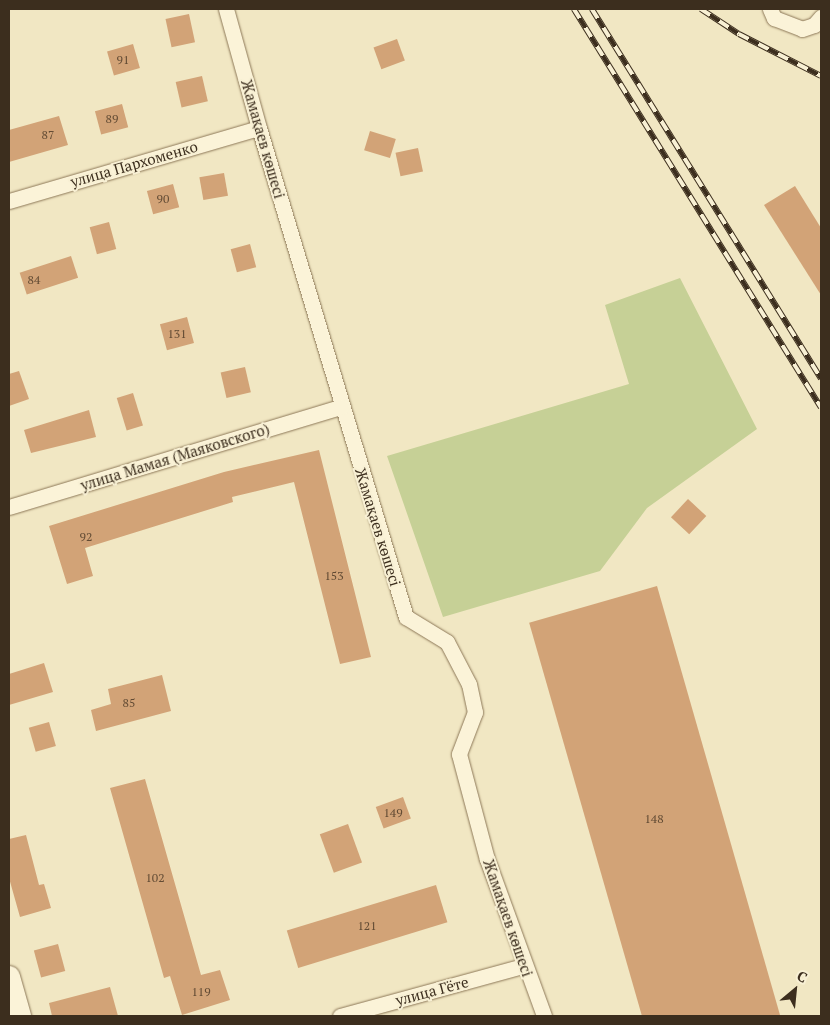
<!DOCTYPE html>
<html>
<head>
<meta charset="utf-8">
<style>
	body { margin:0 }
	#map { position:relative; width:830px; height:1025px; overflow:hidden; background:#f1e7c3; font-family:"PT Serif",serif }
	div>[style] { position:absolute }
	.green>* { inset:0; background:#c6d096 }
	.building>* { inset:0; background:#d2a377; transform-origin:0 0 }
	.roads { filter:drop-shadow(0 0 1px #8d7858) drop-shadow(0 0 1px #8d7858) }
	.street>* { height:15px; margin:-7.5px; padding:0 7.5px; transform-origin:7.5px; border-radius:7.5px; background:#fbf3d8 }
	.secondary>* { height:22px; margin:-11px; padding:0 11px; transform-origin:11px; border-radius:11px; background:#fbf3d8 }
	.rail>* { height:5.5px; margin-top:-2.75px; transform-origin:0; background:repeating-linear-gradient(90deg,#f8f0d4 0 11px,#3c2e1e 0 22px); box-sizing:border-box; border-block:1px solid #3c2e1e }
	span { translate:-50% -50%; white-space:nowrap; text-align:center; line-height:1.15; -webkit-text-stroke:4px #f8f0d4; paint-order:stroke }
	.number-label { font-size:12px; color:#624b34 }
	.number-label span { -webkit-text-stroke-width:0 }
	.street-label { font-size:15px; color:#3c2e1e }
	.frame { position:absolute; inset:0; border:10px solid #3c2e1e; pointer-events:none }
	.north { position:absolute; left:770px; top:965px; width:50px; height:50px; -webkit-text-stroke:4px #f8f0d4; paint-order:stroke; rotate:28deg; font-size:14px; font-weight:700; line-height:20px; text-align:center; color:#3c2e1e }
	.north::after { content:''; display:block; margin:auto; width:18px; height:22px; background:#3c2e1e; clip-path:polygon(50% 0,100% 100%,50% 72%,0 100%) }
</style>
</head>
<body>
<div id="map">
	<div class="green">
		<div style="clip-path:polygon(680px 278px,757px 429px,647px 508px,600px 571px,443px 617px,387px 456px,629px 384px,605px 305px)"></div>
	</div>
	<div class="building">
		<div style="left:189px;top:14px;width:29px;height:24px;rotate:78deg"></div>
		<div style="left:397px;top:39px;width:23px;height:25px;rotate:70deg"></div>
		<div style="left:133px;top:44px;width:25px;height:27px;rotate:74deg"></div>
		<div style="left:202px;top:76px;width:26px;height:27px;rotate:77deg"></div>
		<div style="left:122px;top:104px;width:24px;height:28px;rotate:75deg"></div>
		<div style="clip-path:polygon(59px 116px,68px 145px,9px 162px,9px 130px)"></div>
		<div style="left:370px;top:131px;width:27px;height:20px;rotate:17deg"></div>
		<div style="left:418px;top:148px;width:24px;height:23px;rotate:78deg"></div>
		<div style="left:224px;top:173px;width:23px;height:25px;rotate:80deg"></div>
		<div style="left:173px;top:184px;width:24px;height:27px;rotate:75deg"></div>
		<div style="clip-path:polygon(795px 186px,821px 228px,821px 295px,764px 205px)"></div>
		<div style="left:109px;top:222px;width:28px;height:20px;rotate:75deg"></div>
		<div style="left:250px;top:244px;width:24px;height:20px;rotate:75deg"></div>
		<div style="left:71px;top:256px;width:23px;height:54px;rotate:72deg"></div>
		<div style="left:187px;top:317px;width:27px;height:28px;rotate:75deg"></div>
		<div style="left:245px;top:367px;width:26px;height:25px;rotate:77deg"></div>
		<div style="clip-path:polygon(19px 371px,29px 399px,9px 406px,9px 374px)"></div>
		<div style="left:133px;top:393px;width:34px;height:17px;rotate:73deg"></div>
		<div style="clip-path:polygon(89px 410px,96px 437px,31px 453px,24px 430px)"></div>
		<div style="clip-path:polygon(319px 450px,371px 657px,340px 664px,294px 482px,232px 497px,233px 502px,85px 548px,93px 576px,67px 584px,49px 526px,224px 472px)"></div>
		<div style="left:688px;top:499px;width:25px;height:25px;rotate:43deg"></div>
		<div style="left:657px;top:586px;width:447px;height:133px;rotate:74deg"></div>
		<div style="clip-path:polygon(44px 663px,53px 692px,9px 705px,9px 674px)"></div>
		<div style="clip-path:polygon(162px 675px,171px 711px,96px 731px,91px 710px,111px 704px,108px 689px)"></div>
		<div style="left:49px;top:722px;width:25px;height:21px;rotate:74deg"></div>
		<div style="clip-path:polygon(145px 779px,201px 975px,220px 970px,230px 1000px,182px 1015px,170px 976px,164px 978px,110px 788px)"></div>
		<div style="left:403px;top:797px;width:23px;height:29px;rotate:70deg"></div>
		<div style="left:348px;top:824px;width:41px;height:30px;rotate:70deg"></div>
		<div style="clip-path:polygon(26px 835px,39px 885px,44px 884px,51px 908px,20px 917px,9px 878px,9px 839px)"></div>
		<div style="left:436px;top:885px;width:39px;height:156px;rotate:73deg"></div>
		<div style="left:58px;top:944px;width:28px;height:25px;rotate:75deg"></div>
		<div style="clip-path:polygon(110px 987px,118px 1016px,52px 1016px,49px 1003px)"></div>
	</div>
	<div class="roads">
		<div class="street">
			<div style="left:226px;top:9px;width:123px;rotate:74.5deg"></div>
			<div style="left:259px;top:128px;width:511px;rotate:73.27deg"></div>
			<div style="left:406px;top:617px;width:48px;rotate:31.4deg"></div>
			<div style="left:447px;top:642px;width:47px;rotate:62.4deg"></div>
			<div style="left:469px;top:684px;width:29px;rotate:78deg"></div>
			<div style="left:475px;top:712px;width:45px;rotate:110.9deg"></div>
			<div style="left:459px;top:754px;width:109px;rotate:75.1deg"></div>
			<div style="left:487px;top:859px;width:167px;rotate:70deg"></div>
			<div style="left:770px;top:9px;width:10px;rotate:66deg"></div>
			<div style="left:774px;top:18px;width:30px;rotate:21deg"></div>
			<div style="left:802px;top:29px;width:13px;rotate:-18deg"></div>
			<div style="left:814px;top:25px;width:11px;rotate:-49deg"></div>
			<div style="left:9px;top:201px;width:260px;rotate:-16.3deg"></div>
			<div style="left:9px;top:507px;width:347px;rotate:-16.8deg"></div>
			<div style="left:340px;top:1016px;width:190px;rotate:-15.3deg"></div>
		</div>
		<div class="secondary">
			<div style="left:9px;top:977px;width:41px;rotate:74.2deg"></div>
		</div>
	</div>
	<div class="rail">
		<div style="left:574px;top:9px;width:469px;rotate:58.2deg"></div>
		<div style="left:592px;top:9px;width:435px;rotate:58.2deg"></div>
		<div style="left:701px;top:9px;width:45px;rotate:33.3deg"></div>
		<div style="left:739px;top:34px;width:92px;rotate:27.1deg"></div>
	</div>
	<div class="number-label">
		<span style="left:123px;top:60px">91</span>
		<span style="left:112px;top:119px">89</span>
		<span style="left:48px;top:135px">87</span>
		<span style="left:163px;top:199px">90</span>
		<span style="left:34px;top:280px">84</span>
		<span style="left:177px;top:334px">131</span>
		<span style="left:86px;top:537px">92</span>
		<span style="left:334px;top:576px">153</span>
		<span style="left:129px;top:703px">85</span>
		<span style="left:393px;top:813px">149</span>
		<span style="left:654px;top:819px">148</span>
		<span style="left:155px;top:878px">102</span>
		<span style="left:367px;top:926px">121</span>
		<span style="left:201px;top:992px">119</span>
	</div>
	<div class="street-label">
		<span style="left:263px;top:139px;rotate:74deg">Жамақаев көшесі</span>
		<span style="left:134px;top:164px;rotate:-16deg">улица Пархоменко</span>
		<span style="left:175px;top:457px;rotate:-17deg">улица Мамая (Маяковского)</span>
		<span style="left:378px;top:527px;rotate:73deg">Жамақаев көшесі</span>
		<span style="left:508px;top:918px;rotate:71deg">Жамақаев көшесі</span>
		<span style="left:432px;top:991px;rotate:-15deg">улица Гёте</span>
	</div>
	<div class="frame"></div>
	<div class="north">С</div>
</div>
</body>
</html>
